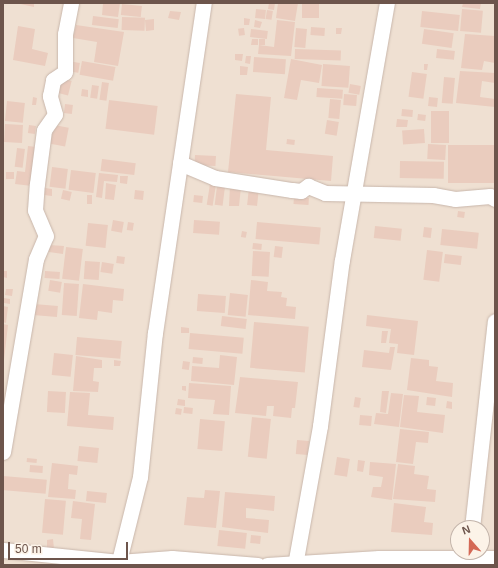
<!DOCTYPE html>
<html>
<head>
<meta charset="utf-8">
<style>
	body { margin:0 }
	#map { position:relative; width:498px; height:568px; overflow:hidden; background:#f9eee2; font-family:Helvetica,sans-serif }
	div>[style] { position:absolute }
	.residential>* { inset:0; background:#efe0d2 }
	.building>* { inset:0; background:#eaccbe; transform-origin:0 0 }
	.roads { filter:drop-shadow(0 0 1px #c8b6ab) drop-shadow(0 0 1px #c8b6ab) }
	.street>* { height:15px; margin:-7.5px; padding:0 7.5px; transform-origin:7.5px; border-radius:7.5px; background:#fff }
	span { translate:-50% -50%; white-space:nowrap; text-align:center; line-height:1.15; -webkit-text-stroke:3px #fcf3e8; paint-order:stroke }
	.frame { position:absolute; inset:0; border:4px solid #6d554c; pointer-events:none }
	.north { position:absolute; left:450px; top:520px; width:40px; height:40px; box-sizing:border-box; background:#fcf3e8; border:1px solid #c3b4aa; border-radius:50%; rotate:340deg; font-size:11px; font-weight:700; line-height:16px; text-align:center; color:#6d554c }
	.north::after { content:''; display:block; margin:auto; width:14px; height:18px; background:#d46956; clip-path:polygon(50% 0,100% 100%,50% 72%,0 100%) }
	.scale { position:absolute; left:8px; top:542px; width:120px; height:18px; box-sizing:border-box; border:2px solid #6d554c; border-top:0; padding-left:5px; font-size:12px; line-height:14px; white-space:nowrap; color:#6d554c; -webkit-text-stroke:3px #fcf3e8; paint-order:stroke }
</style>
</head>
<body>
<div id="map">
	<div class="residential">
		<div style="clip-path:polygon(evenodd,3px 3px,495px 3px,495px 565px,3px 565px,3px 3px,458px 528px,482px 528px,482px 552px,458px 552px,458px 528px)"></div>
	</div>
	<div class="building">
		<div style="clip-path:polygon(16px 3px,34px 3px,34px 7px)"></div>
		<div style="clip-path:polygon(103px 3px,120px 3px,118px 17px,102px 15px)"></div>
		<div style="clip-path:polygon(269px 3px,275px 3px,274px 10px,268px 9px)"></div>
		<div style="clip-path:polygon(278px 3px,298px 3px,295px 21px,276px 18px)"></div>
		<div style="left:302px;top:3px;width:17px;height:15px"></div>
		<div style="clip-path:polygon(463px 3px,481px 3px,480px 9px,462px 7px)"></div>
		<div style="left:122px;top:4px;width:20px;height:11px;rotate:6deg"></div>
		<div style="left:256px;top:9px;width:10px;height:9px;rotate:6deg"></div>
		<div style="left:462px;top:9px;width:21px;height:22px;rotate:5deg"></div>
		<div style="left:267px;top:10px;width:6px;height:9px;rotate:9deg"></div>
		<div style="clip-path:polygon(170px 11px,181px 12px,179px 20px,168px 18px)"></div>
		<div style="left:422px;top:11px;width:38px;height:16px;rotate:6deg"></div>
		<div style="left:93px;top:16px;width:26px;height:9px;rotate:7deg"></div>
		<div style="left:122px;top:17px;width:23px;height:13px;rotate:2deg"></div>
		<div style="clip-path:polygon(244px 18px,250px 19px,249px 25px,244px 25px)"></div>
		<div style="clip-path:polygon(154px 19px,154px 30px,146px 31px,145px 20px)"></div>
		<div style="clip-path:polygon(255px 20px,262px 22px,260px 28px,254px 27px)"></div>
		<div style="clip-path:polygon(277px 20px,295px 22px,291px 56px,258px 54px,259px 45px,274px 47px)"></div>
		<div style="clip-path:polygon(76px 25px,124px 32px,118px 66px,94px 62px,97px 42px,73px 38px)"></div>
		<div style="clip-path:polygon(18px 26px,35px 29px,32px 49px,48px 53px,45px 66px,13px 60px)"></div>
		<div style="left:311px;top:27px;width:14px;height:8px;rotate:4deg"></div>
		<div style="left:244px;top:28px;width:7px;height:6px;rotate:82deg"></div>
		<div style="left:296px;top:28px;width:11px;height:19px;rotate:5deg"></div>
		<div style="clip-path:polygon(336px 28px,342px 28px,341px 34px,336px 34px)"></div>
		<div style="left:251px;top:29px;width:17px;height:8px;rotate:7deg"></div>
		<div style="left:424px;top:29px;width:30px;height:15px;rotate:8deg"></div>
		<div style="clip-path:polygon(465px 34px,495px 36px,495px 63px,484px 61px,482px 70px,461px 68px)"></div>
		<div style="clip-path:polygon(252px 39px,258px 39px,258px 45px,251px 45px)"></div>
		<div style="left:259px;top:39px;width:6px;height:6px"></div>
		<div style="left:295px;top:49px;width:46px;height:10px;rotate:2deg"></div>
		<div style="left:437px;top:49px;width:18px;height:9px;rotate:6deg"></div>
		<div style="clip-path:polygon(235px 54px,243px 54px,242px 61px,235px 60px)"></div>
		<div style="clip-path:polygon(246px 56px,251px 56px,250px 64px,245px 63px)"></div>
		<div style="left:254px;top:57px;width:32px;height:15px;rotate:4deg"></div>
		<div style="clip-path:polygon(291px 59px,322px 65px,319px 83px,301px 80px,297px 100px,284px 98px)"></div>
		<div style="left:68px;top:61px;width:12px;height:10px;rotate:9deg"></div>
		<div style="left:82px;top:61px;width:34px;height:14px;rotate:10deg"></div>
		<div style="left:323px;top:64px;width:27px;height:22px;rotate:4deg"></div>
		<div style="clip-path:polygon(424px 64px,428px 64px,427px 70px,424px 70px)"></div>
		<div style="clip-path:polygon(240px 66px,248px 67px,247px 75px,240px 75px)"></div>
		<div style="clip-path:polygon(460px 71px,495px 73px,495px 83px,482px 81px,480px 97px,495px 99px,495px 107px,456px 103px)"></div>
		<div style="left:412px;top:72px;width:15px;height:25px;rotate:8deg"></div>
		<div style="left:444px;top:77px;width:11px;height:26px;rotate:5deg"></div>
		<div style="left:60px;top:78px;width:12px;height:15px;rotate:14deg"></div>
		<div style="left:102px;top:82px;width:7px;height:18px;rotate:8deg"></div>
		<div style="left:350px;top:84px;width:11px;height:9px;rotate:10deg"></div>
		<div style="left:92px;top:85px;width:7px;height:13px;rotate:8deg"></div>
		<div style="left:317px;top:88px;width:26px;height:9px;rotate:4deg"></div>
		<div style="clip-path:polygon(82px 89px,88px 90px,88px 97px,81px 96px)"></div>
		<div style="clip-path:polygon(236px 94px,271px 97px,266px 150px,333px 156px,331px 181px,228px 172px)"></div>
		<div style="left:344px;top:94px;width:13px;height:11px;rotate:4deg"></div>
		<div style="clip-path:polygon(33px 97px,37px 98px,36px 105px,32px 105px)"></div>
		<div style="left:429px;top:97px;width:9px;height:9px;rotate:6deg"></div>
		<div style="left:330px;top:99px;width:11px;height:19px;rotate:5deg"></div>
		<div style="left:109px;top:100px;width:49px;height:29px;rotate:7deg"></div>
		<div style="left:7px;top:101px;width:18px;height:20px;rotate:6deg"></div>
		<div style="left:65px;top:104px;width:8px;height:9px;rotate:7deg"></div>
		<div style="left:402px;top:109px;width:11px;height:7px;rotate:5deg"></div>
		<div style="left:431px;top:111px;width:18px;height:32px"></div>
		<div style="left:418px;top:114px;width:8px;height:6px;rotate:7deg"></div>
		<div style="clip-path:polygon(397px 119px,408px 120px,407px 127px,396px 127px)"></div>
		<div style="left:327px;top:120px;width:12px;height:14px;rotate:9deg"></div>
		<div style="left:5px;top:124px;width:18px;height:18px;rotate:3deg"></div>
		<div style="left:29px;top:125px;width:7px;height:8px;rotate:8deg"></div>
		<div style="left:54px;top:125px;width:15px;height:19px;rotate:11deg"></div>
		<div style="left:424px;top:129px;width:14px;height:22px;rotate:86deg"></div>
		<div style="left:287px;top:139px;width:8px;height:5px;rotate:7deg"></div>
		<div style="left:428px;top:144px;width:18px;height:15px;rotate:3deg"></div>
		<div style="left:495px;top:145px;width:38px;height:47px;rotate:90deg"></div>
		<div style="clip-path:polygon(28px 146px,36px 147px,32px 186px,15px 184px,17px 171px,25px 172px)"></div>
		<div style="left:17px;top:148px;width:8px;height:19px;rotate:7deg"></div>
		<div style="left:195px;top:155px;width:21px;height:10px;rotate:3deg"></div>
		<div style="left:102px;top:159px;width:34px;height:12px;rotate:7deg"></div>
		<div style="left:400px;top:161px;width:44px;height:17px;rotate:1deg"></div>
		<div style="left:52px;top:167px;width:16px;height:20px;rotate:7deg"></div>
		<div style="left:71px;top:170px;width:25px;height:20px;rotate:7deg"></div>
		<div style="left:6px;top:172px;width:8px;height:7px"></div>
		<div style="clip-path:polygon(99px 173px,118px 175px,117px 182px,104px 181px,102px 198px,96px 197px)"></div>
		<div style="clip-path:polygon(120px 176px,128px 176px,127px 184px,120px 183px)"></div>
		<div style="clip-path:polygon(106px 183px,116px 185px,114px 200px,105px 199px)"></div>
		<div style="left:210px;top:184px;width:6px;height:21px;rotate:9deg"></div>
		<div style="left:217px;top:186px;width:8px;height:19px;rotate:7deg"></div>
		<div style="clip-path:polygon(230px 186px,241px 187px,239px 206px,229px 206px)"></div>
		<div style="left:249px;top:187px;width:10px;height:18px;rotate:6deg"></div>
		<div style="clip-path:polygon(45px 188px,52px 189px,52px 196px,44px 195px)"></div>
		<div style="left:63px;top:190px;width:9px;height:9px;rotate:13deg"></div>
		<div style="left:135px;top:190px;width:9px;height:9px;rotate:6deg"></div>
		<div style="left:87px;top:195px;width:5px;height:9px"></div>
		<div style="left:194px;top:195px;width:9px;height:7px;rotate:6deg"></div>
		<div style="left:294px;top:197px;width:15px;height:7px;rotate:4deg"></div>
		<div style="left:458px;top:211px;width:7px;height:6px;rotate:8deg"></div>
		<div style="left:113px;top:220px;width:11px;height:11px;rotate:10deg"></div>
		<div style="left:194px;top:220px;width:26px;height:13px;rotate:4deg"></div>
		<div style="left:128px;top:222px;width:6px;height:8px;rotate:9deg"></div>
		<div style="left:257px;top:222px;width:64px;height:17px;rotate:5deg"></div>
		<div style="left:88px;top:223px;width:20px;height:23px;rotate:6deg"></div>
		<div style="left:375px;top:226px;width:27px;height:12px;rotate:6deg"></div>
		<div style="left:424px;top:227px;width:8px;height:10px;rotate:7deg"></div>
		<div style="left:442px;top:229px;width:37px;height:16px;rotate:6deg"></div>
		<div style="left:242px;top:231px;width:5px;height:6px;rotate:11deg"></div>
		<div style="left:253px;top:243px;width:9px;height:6px;rotate:6deg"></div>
		<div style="clip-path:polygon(49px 245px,64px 246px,63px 254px,49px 252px)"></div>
		<div style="left:275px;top:246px;width:8px;height:11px;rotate:7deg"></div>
		<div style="left:66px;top:247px;width:17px;height:32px;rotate:7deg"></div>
		<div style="left:427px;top:250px;width:16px;height:30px;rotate:7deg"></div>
		<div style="left:253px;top:251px;width:17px;height:25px;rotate:3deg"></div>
		<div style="left:445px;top:254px;width:17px;height:9px;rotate:7deg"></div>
		<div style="left:117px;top:256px;width:8px;height:7px;rotate:7deg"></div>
		<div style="left:85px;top:261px;width:15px;height:18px;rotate:4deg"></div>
		<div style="left:102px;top:262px;width:12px;height:10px;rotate:9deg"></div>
		<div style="clip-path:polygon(3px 271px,7px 271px,7px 278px,3px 277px)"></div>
		<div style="left:45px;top:271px;width:15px;height:7px;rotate:4deg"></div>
		<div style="left:50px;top:280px;width:12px;height:11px;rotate:9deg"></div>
		<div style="clip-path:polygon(251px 280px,268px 282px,267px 291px,282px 292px,281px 297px,287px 298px,286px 306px,296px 307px,295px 319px,248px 315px)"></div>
		<div style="left:64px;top:283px;width:15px;height:32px;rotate:4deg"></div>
		<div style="clip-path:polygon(83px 284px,124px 289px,123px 301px,113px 300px,112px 313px,98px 311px,97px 320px,79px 318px)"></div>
		<div style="clip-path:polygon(6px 289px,13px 289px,12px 296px,5px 295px)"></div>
		<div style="left:230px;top:293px;width:18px;height:22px;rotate:6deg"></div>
		<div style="left:198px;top:294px;width:28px;height:17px;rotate:4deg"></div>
		<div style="clip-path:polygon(4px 298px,10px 299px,10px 304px,4px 303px)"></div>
		<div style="left:34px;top:304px;width:24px;height:11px;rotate:5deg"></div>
		<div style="clip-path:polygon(3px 306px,8px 307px,6px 323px,3px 322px)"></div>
		<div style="clip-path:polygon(367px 315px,418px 321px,414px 355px,397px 353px,398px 344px,389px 343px,391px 329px,366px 326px)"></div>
		<div style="left:222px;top:316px;width:25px;height:10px;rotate:7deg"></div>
		<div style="left:254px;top:322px;width:55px;height:46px;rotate:5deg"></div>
		<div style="clip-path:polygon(3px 324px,8px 325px,4px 360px,3px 360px)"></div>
		<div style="clip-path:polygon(181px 327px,189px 328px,189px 333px,181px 333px)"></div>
		<div style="clip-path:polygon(382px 331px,388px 331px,386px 343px,381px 343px)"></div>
		<div style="left:190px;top:333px;width:54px;height:16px;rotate:5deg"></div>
		<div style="left:77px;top:337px;width:45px;height:18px;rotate:5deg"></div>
		<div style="clip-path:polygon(390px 347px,395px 347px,391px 370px,362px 367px,364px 350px,389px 353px)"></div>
		<div style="left:54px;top:353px;width:19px;height:22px;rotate:6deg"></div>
		<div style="clip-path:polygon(220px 355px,237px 357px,234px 385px,191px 381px,192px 366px,219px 368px)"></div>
		<div style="clip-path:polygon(76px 356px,102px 360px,102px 368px,94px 368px,93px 381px,99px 382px,98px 392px,73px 391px)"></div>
		<div style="left:193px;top:357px;width:10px;height:6px;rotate:6deg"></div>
		<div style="clip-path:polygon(411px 358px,429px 360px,429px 366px,438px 367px,436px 381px,453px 383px,452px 397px,407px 390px)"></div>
		<div style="clip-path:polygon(114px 360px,121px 361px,120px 366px,114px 366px)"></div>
		<div style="left:183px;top:361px;width:7px;height:8px;rotate:8deg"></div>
		<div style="clip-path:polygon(240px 377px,298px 382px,295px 408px,292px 408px,291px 418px,273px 416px,274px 406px,267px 406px,266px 416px,235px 413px)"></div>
		<div style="clip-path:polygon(189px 383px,231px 386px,229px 415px,213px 414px,215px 400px,188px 398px)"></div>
		<div style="clip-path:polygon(182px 386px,186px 386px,186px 391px,182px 390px)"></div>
		<div style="left:48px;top:391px;width:18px;height:21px;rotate:3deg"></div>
		<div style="clip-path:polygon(382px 391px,389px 391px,386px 413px,380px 412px)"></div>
		<div style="clip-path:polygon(70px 392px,90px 393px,88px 415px,114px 417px,113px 430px,67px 426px)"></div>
		<div style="clip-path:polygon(391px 393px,403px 394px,399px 427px,374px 424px,376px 413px,388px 414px)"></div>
		<div style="clip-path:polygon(404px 395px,419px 396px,417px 412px,445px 415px,443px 433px,400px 427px)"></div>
		<div style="left:355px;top:397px;width:6px;height:10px;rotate:9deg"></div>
		<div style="left:427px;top:397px;width:9px;height:8px;rotate:6deg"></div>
		<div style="clip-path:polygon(178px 399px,185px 400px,185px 406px,177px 405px)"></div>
		<div style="clip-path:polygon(447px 401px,452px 402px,452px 409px,446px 408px)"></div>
		<div style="left:184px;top:407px;width:9px;height:6px;rotate:6deg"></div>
		<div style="left:176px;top:408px;width:6px;height:6px;rotate:9deg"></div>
		<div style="left:360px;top:415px;width:12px;height:10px;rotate:5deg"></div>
		<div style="left:252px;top:417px;width:19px;height:40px;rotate:6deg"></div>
		<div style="left:200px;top:419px;width:25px;height:30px;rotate:5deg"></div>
		<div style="clip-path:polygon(400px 429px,429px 432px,428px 443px,416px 442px,413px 464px,396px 462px)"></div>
		<div style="left:297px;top:440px;width:12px;height:14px;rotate:5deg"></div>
		<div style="left:79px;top:446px;width:20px;height:15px;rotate:6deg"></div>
		<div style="left:337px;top:457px;width:13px;height:18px;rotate:9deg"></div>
		<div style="left:27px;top:458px;width:10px;height:4px;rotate:6deg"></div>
		<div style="clip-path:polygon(358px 460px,365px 461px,363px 472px,357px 471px)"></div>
		<div style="clip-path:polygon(370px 462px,396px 464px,392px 500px,371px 497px,373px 487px,381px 487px,383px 477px,369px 475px)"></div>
		<div style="clip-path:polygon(52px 463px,78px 466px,77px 475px,69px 474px,68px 489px,76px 490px,75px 499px,48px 497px)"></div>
		<div style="clip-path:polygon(398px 464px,415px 466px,414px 474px,429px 476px,427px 489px,436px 490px,435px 502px,393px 499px)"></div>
		<div style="left:30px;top:465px;width:13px;height:7px;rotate:4deg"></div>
		<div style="left:3px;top:476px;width:44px;height:14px;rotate:5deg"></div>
		<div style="clip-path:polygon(205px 490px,220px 491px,216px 528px,184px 525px,187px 497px,204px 498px)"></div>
		<div style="left:87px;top:491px;width:20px;height:10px;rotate:6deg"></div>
		<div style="clip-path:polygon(225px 492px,275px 496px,274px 511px,246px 508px,246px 518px,269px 520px,268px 533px,222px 527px)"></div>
		<div style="left:45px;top:499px;width:21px;height:34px;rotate:5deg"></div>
		<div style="clip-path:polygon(73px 501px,95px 504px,91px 540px,80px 539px,82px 519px,71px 518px)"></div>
		<div style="clip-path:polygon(394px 503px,426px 507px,424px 522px,433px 523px,432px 535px,391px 532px)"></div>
		<div style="left:219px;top:530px;width:28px;height:16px;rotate:6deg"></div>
		<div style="left:251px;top:535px;width:10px;height:8px;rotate:6deg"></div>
		<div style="clip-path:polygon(53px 539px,54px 549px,47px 549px,47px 540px)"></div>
	</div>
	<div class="roads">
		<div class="street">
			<div style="left:180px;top:163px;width:38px;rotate:23deg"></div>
			<div style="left:215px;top:178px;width:78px;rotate:8.9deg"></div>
			<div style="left:292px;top:190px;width:9px;rotate:6deg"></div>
			<div style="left:301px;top:191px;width:9px;rotate:-36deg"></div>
			<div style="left:308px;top:186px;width:18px;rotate:22deg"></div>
			<div style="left:325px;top:193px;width:108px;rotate:1.1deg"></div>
			<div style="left:433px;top:195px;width:22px;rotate:10deg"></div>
			<div style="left:455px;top:199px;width:35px;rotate:-5deg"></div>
			<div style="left:490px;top:196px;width:6px;rotate:31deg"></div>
			<div style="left:3px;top:452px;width:196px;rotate:-80.3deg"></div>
			<div style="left:36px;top:259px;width:25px;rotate:-67deg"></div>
			<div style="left:46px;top:236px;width:28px;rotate:-113deg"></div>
			<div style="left:35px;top:210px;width:26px;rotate:-86deg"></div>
			<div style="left:37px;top:184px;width:54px;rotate:-82.6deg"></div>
			<div style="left:44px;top:130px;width:19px;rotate:-55deg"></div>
			<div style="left:55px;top:114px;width:19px;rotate:-106deg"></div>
			<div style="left:50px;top:96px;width:16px;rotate:-79deg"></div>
			<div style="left:53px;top:80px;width:14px;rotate:-34deg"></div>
			<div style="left:65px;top:72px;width:38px;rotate:-90deg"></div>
			<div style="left:65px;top:34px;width:32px;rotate:-79deg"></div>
			<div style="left:472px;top:528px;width:208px;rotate:-83.7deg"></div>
			<div style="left:3px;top:550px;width:117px;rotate:5.9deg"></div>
			<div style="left:119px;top:562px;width:53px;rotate:-4.3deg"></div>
			<div style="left:172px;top:558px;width:86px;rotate:4.7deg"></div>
			<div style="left:118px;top:565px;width:91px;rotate:-76deg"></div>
			<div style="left:140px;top:477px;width:145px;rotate:-84.1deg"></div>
			<div style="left:155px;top:333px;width:334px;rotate:-81.6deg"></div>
			<div style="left:267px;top:565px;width:112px;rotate:-3.6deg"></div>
			<div style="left:379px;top:558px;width:116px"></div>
			<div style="left:295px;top:565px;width:141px;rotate:-79.8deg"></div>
			<div style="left:320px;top:426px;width:167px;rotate:-82.5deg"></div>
			<div style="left:342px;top:260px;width:261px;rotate:-80.1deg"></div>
		</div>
	</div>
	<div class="frame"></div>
	<div class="north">N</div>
	<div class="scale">50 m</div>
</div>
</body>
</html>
